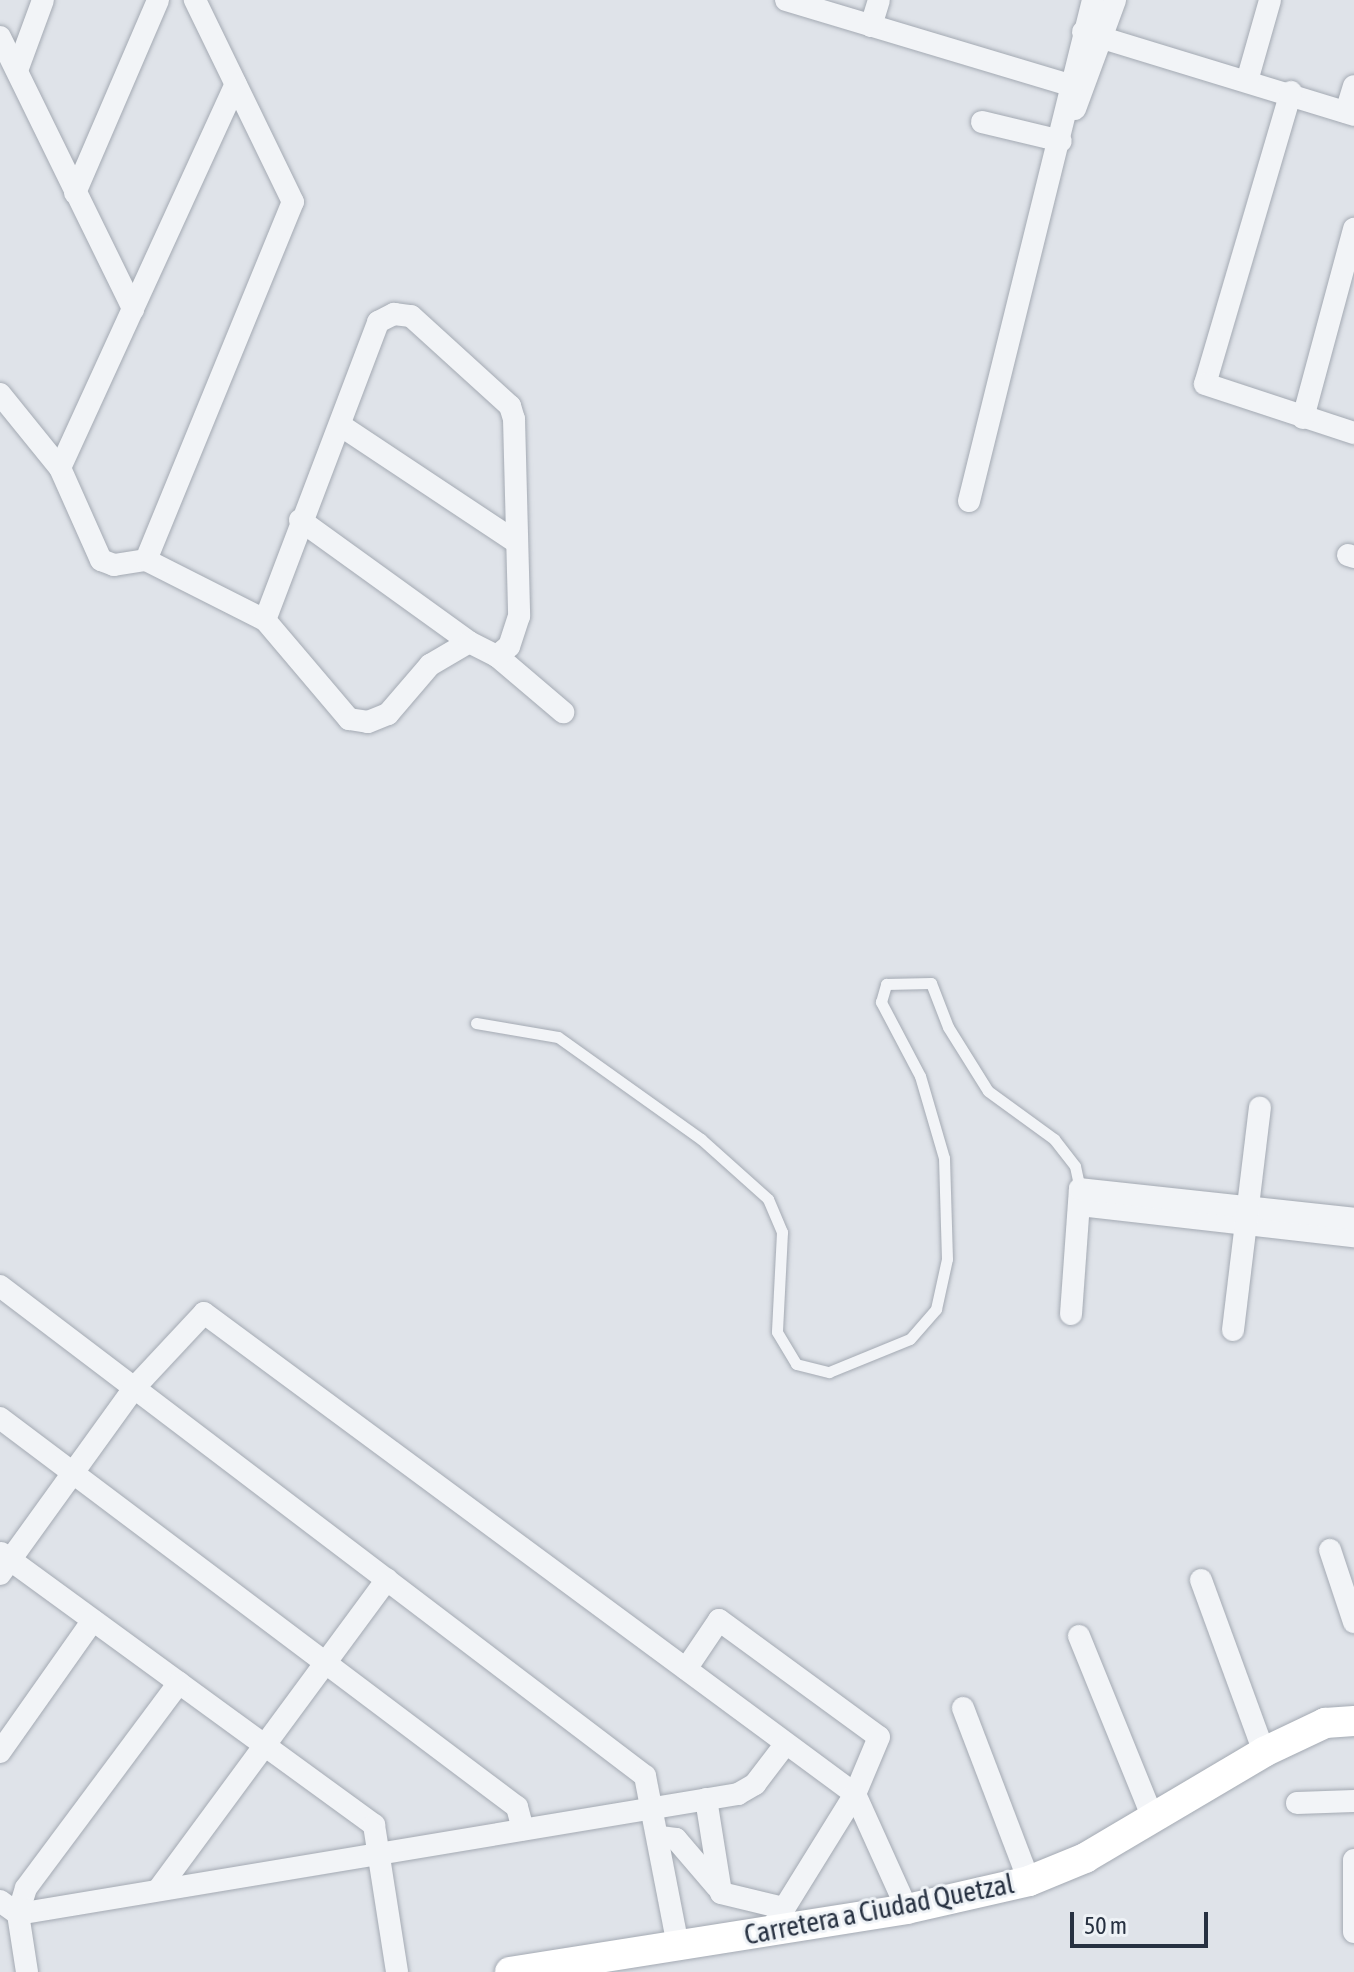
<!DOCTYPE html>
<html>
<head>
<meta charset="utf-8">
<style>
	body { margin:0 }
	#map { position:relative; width:1354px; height:1972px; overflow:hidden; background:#dfe3e9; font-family:"Asap Condensed",sans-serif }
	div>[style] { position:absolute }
	.roads { filter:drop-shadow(0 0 2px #a4aab3) drop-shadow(0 0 2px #a4aab3) }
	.lane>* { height:11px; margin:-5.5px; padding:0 5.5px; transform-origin:5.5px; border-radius:5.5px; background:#f2f4f7 }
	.street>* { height:22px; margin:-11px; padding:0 11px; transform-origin:11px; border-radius:11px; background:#f2f4f7 }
	.secondary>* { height:30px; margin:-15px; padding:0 15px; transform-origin:15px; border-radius:15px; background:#fff }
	span { translate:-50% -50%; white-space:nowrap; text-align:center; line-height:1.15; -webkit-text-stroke:6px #eef2f6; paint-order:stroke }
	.street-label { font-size:28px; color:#273141 }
	.scale { position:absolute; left:1070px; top:1912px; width:138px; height:36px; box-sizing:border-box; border:4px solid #273141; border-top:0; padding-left:10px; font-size:24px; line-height:28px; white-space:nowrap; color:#273141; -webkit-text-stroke:6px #eef2f6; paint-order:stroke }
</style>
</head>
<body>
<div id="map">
	<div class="roads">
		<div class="lane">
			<div style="left:476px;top:1023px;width:83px;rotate:9.7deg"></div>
			<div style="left:558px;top:1037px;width:176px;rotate:35.5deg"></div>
			<div style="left:701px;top:1139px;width:90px;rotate:41.8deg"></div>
			<div style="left:768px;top:1199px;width:36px;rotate:67deg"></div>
			<div style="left:782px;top:1232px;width:100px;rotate:92.9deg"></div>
			<div style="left:777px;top:1332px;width:37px;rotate:59deg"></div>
			<div style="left:796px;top:1364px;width:34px;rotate:14deg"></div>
			<div style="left:829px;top:1372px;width:87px;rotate:-22.2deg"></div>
			<div style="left:910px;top:1339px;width:40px;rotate:-49deg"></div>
			<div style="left:936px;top:1309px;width:51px;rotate:-77.6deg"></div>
			<div style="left:947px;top:1259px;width:101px;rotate:-91.7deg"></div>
			<div style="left:944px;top:1158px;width:85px;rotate:-106.3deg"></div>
			<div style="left:920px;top:1076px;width:84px;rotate:-117.8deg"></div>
			<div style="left:881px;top:1002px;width:19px;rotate:-74deg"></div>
			<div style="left:886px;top:984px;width:45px;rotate:-1.3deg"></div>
			<div style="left:931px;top:983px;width:47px;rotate:68.9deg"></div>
			<div style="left:948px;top:1027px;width:75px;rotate:58deg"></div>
			<div style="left:988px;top:1091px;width:82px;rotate:36deg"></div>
			<div style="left:1054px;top:1139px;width:34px;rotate:52deg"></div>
			<div style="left:1075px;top:1166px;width:24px;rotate:78deg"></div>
		</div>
		<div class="street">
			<div style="left:786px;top:0;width:296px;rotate:16.7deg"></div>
			<div style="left:871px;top:26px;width:27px;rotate:-73deg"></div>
			<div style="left:1083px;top:32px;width:283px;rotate:17deg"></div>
			<div style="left:0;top:37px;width:303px;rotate:63.9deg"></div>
			<div style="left:18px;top:68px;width:72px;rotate:-69.8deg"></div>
			<div style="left:1247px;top:81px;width:84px;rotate:-74.1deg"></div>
			<div style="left:1291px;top:92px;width:304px;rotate:106.4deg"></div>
			<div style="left:1205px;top:384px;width:157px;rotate:18.2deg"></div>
			<div style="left:1075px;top:109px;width:116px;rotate:-69.8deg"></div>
			<div style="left:1346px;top:112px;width:27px;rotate:-73deg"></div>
			<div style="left:982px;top:122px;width:81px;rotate:13.5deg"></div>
			<div style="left:75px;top:193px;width:210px;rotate:-66.7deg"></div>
			<div style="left:0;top:394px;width:95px;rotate:51deg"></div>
			<div style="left:60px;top:468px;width:101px;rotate:66deg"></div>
			<div style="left:101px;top:560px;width:14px;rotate:21deg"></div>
			<div style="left:114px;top:565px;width:32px;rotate:-9deg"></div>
			<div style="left:146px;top:560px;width:387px;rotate:-67.7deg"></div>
			<div style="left:293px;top:202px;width:225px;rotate:-115.9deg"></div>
			<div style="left:1303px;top:418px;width:196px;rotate:-74.9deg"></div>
			<div style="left:340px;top:425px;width:211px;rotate:33.6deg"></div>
			<div style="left:60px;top:468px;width:422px;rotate:-65.4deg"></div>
			<div style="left:969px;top:501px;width:516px;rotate:-76.1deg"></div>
			<div style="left:300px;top:520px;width:208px;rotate:35.8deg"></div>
			<div style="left:1348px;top:555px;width:6px;rotate:18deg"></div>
			<div style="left:146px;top:560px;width:133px;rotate:26.8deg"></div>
			<div style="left:265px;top:620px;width:130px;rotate:49.7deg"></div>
			<div style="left:349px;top:719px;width:19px;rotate:9deg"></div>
			<div style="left:368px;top:722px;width:22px;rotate:-22deg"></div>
			<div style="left:388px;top:714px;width:65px;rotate:-49.4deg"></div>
			<div style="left:430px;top:665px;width:45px;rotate:-30.5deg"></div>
			<div style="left:469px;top:642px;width:31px;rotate:27deg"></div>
			<div style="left:497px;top:656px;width:87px;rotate:40.3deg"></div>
			<div style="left:265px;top:620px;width:319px;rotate:-69.2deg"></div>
			<div style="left:378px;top:322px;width:18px;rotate:-27deg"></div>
			<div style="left:394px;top:314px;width:17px;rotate:7deg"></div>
			<div style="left:411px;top:316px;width:134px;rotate:42.3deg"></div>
			<div style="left:510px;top:406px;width:14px;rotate:73deg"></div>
			<div style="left:514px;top:419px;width:197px;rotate:88.5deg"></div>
			<div style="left:519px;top:616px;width:32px;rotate:108deg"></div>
			<div style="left:509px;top:646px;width:16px;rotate:140deg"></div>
			<div style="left:1080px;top:1205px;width:276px;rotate:6.5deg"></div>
			<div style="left:0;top:1286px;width:810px;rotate:37.22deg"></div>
			<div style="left:645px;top:1776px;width:172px;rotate:79deg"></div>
			<div style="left:1071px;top:1314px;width:125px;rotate:-85.9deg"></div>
			<div style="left:1080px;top:1189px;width:276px;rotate:6.2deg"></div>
			<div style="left:1233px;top:1330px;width:224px;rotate:-83.1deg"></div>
			<div style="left:0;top:1418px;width:647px;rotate:36.96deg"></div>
			<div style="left:517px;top:1807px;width:23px;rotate:75deg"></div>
			<div style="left:1330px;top:1550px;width:76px;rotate:71.6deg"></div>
			<div style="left:1px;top:1553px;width:462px;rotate:36.1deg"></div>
			<div style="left:374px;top:1825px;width:149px;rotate:81.1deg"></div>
			<div style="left:0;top:1574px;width:231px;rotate:-54.2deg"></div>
			<div style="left:135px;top:1387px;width:101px;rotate:-47deg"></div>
			<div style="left:204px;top:1313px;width:809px;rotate:36.46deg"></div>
			<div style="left:855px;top:1794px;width:126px;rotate:65.7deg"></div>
			<div style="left:1201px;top:1580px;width:183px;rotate:69.9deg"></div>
			<div style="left:1079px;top:1636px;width:196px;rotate:67.9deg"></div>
			<div style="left:686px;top:1669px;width:59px;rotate:-56deg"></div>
			<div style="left:719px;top:1620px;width:198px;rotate:36.2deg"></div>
			<div style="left:879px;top:1737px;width:62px;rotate:112.8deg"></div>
			<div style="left:855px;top:1794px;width:161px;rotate:121.8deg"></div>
			<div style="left:963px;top:1708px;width:185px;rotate:69.1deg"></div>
			<div style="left:0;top:1752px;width:161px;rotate:-54.8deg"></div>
			<div style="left:706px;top:1799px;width:95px;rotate:80.9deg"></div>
			<div style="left:721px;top:1893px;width:64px;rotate:13.6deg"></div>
			<div style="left:1297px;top:1803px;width:57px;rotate:-2deg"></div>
			<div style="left:660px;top:1837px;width:16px;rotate:7deg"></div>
			<div style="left:676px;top:1839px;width:63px;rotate:49.5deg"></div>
			<div style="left:1354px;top:1860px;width:72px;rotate:90deg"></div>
			<div style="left:158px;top:1890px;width:386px;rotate:-53.6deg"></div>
			<div style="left:0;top:1901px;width:22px;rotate:36deg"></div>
			<div style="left:18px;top:1914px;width:730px;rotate:-9.46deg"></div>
			<div style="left:738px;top:1794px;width:20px;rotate:-30deg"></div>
			<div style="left:755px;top:1784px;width:48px;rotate:-52.7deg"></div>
			<div style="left:27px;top:1972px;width:59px;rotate:-98.8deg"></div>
			<div style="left:18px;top:1914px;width:27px;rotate:-73deg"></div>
			<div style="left:26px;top:1888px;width:256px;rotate:-53.3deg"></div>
		</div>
		<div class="secondary">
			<div style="left:510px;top:1972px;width:402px;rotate:-9deg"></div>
			<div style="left:907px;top:1909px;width:125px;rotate:-12.9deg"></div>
			<div style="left:1029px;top:1881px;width:61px;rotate:-22.3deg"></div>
			<div style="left:1085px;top:1858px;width:208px;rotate:-30.6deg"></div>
			<div style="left:1264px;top:1752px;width:68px;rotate:-25.4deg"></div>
			<div style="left:1325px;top:1723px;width:29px;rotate:-4deg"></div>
		</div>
	</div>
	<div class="street-label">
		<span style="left:879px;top:1909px;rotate:-11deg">Carretera a Ciudad Quetzal</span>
	</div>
	<div class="scale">50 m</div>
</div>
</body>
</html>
